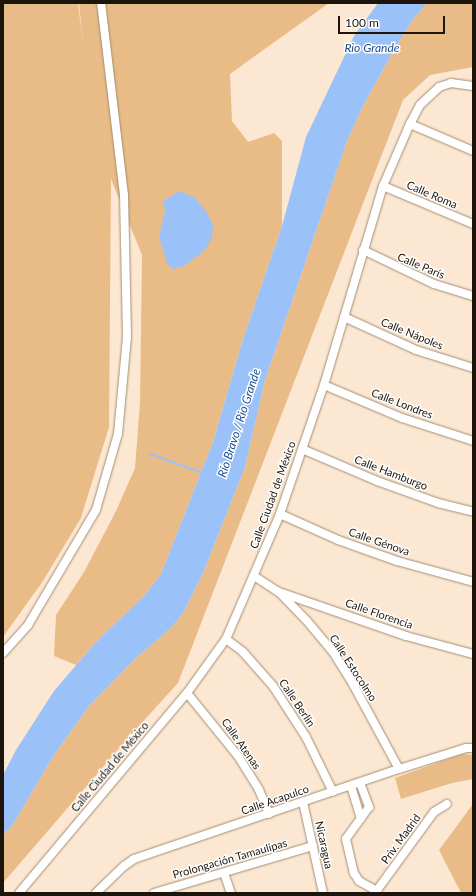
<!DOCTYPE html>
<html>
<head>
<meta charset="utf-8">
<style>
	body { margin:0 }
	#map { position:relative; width:476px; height:896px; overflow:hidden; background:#fce8d2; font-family:Lato,sans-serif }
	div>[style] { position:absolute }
	.green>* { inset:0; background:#e9bc87 }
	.water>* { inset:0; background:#9ac2f8 }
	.stream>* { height:2px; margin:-1px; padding:0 1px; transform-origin:1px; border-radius:1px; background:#9ac2f8 }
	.roads { filter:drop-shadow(0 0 1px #a38d73) drop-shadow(0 0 1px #a38d73) }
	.minor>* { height:8px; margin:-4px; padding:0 4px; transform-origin:4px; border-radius:4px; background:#fff }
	span { translate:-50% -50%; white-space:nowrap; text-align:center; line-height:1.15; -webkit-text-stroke:3px #fff; paint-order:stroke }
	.street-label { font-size:11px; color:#1d150b }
	.water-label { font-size:12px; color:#1d4e8f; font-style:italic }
	.frame { position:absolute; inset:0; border:4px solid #1d150b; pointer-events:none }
	.scale { position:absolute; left:338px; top:16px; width:107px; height:18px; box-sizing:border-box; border:2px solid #1d150b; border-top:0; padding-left:5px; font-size:12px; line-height:14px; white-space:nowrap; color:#1d150b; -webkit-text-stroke:3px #fff; paint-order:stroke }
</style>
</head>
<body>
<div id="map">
	<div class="green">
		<div style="clip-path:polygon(3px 3px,78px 3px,83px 44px,79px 3px,329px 3px,230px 74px,232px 121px,248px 142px,274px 133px,282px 141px,282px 226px,243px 339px,213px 442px,161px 574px,145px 595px,95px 643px,76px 665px,54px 656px,56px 615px,84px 572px,116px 511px,135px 468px,140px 403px,142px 255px,111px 179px,109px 427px,81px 518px,43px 581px,3px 637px)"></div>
		<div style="clip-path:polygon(427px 3px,473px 3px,473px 67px,430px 75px,403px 100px,178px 683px,128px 738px,3px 883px,3px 834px,12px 826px,54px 755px,89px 706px,137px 657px,172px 627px,183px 613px,203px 573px,245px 467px,265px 380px,347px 141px,364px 104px,398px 43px,414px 18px)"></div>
		<div style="clip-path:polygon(462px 754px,473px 755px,473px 779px,452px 783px,401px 799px,395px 778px)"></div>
		<div style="clip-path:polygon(473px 804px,473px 893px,461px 893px,439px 850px)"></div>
	</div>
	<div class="water">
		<div style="clip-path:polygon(378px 3px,427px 3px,414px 18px,398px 43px,364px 104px,347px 141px,265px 380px,245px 467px,203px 573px,183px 613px,172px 627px,137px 657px,89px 706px,54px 755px,12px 826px,3px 834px,3px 775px,16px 750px,54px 691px,95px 643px,145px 595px,161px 574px,213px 442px,243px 339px,282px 226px,306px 137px,354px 36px)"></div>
		<div style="clip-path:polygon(179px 191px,194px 197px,206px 211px,213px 225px,212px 238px,204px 251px,184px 266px,173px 269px,167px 263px,160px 240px,160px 232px,165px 211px,163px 201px)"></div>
	</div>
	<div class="stream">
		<div style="left:150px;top:454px;width:56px;rotate:19.7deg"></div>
	</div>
	<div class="roads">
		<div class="minor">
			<div style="left:410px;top:124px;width:69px;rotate:23.2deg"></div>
			<div style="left:383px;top:186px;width:98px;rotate:22.9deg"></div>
			<div style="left:363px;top:250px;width:79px;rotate:25.6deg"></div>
			<div style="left:434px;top:284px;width:41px;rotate:17.1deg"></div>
			<div style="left:344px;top:317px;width:79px;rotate:24.6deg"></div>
			<div style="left:416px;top:350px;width:60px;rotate:17.5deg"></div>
			<div style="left:324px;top:385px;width:85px;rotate:22.9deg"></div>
			<div style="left:402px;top:418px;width:75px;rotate:17.9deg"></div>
			<div style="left:302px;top:449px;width:82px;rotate:23.1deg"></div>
			<div style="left:377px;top:481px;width:65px;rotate:19.8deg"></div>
			<div style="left:438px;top:503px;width:36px;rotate:14deg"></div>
			<div style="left:280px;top:514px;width:64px;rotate:24.1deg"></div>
			<div style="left:338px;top:540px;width:63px;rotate:19.6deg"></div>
			<div style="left:397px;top:561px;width:79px;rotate:15.4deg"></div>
			<div style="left:254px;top:576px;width:30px;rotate:33deg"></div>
			<div style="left:279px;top:592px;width:40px;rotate:46deg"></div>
			<div style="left:307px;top:621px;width:40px;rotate:50deg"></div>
			<div style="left:333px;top:652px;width:40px;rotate:58deg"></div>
			<div style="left:354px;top:686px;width:94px;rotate:61.5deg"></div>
			<div style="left:282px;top:593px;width:131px;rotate:19.1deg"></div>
			<div style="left:406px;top:636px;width:69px;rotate:15deg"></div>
			<div style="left:226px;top:639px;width:21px;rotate:37deg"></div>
			<div style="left:243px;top:652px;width:45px;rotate:48.6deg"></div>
			<div style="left:273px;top:686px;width:61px;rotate:57.1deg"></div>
			<div style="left:306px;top:737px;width:61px;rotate:63.9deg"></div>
			<div style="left:3px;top:653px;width:38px;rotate:-48deg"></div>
			<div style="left:28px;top:625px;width:134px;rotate:-59.4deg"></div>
			<div style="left:96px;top:510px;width:79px;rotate:-73.9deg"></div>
			<div style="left:118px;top:434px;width:97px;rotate:-84.7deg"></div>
			<div style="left:127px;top:337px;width:142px;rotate:-91.2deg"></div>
			<div style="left:124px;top:195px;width:193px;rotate:-96.8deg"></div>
			<div style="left:187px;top:693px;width:81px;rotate:51deg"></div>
			<div style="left:238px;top:756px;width:40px;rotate:58deg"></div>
			<div style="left:259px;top:790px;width:26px;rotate:67deg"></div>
			<div style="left:360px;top:783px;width:26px;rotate:69deg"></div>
			<div style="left:369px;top:807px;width:39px;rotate:126deg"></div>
			<div style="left:346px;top:839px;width:35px;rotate:77deg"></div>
			<div style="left:354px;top:873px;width:9px;rotate:58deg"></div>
			<div style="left:359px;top:881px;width:21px;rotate:29deg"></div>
			<div style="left:351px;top:786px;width:34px;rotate:73deg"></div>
			<div style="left:303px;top:802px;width:93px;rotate:77.6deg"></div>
			<div style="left:224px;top:873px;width:21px;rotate:71deg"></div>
			<div style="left:19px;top:893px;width:261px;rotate:-50deg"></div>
			<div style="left:187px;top:693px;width:67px;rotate:-54.2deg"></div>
			<div style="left:226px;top:639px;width:136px;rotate:-66.6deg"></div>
			<div style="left:280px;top:514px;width:136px;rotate:-71.2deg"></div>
			<div style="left:324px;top:385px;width:208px;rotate:-73.5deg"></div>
			<div style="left:383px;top:186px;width:68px;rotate:-66.5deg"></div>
			<div style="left:410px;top:124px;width:21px;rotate:-62deg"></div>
			<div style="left:420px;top:105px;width:26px;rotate:-43deg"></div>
			<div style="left:439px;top:87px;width:13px;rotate:-18deg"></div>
			<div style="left:451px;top:83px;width:22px;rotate:8deg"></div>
			<div style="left:96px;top:893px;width:39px;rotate:-44deg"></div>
			<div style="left:124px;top:866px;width:12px;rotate:-35deg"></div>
			<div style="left:134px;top:859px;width:280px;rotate:-18.8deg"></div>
			<div style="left:399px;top:769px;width:70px;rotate:-17.4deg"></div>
			<div style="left:466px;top:748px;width:7px"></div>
			<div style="left:154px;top:893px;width:166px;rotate:-16.5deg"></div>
			<div style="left:375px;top:893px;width:100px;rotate:-53.9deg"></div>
			<div style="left:434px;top:812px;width:15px;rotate:-32deg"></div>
		</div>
	</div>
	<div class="street-label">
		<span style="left:432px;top:195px;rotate:23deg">Calle Roma</span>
		<span style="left:421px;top:266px;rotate:23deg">Calle París</span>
		<span style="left:412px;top:334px;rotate:22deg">Calle Nápoles</span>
		<span style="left:402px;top:404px;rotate:21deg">Calle Londres</span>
		<span style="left:391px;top:473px;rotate:21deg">Calle Hamburgo</span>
		<span style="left:273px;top:495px;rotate:-70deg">Calle Ciudad de México</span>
		<span style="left:379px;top:542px;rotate:19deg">Calle Génova</span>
		<span style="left:379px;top:614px;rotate:19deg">Calle Florencia</span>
		<span style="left:353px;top:668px;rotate:57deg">Calle Estocolmo</span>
		<span style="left:297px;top:703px;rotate:56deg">Calle Berlín</span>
		<span style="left:241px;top:744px;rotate:55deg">Calle Atenas</span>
		<span style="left:110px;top:767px;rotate:-50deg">Calle Ciudad de México</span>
		<span style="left:275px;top:800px;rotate:-19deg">Calle Acapulco</span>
		<span style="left:401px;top:839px;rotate:-54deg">Priv. Madrid</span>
		<span style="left:324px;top:845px;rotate:78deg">Nicaragua</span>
		<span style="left:230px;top:859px;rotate:-16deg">Prolongación Tamaulipas</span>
	</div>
	<div class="water-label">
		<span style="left:372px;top:48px">Rio Grande</span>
		<span style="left:239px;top:423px;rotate:-72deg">Río Bravo / Rio Grande</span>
	</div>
	<div class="frame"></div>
	<div class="scale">100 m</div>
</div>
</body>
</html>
